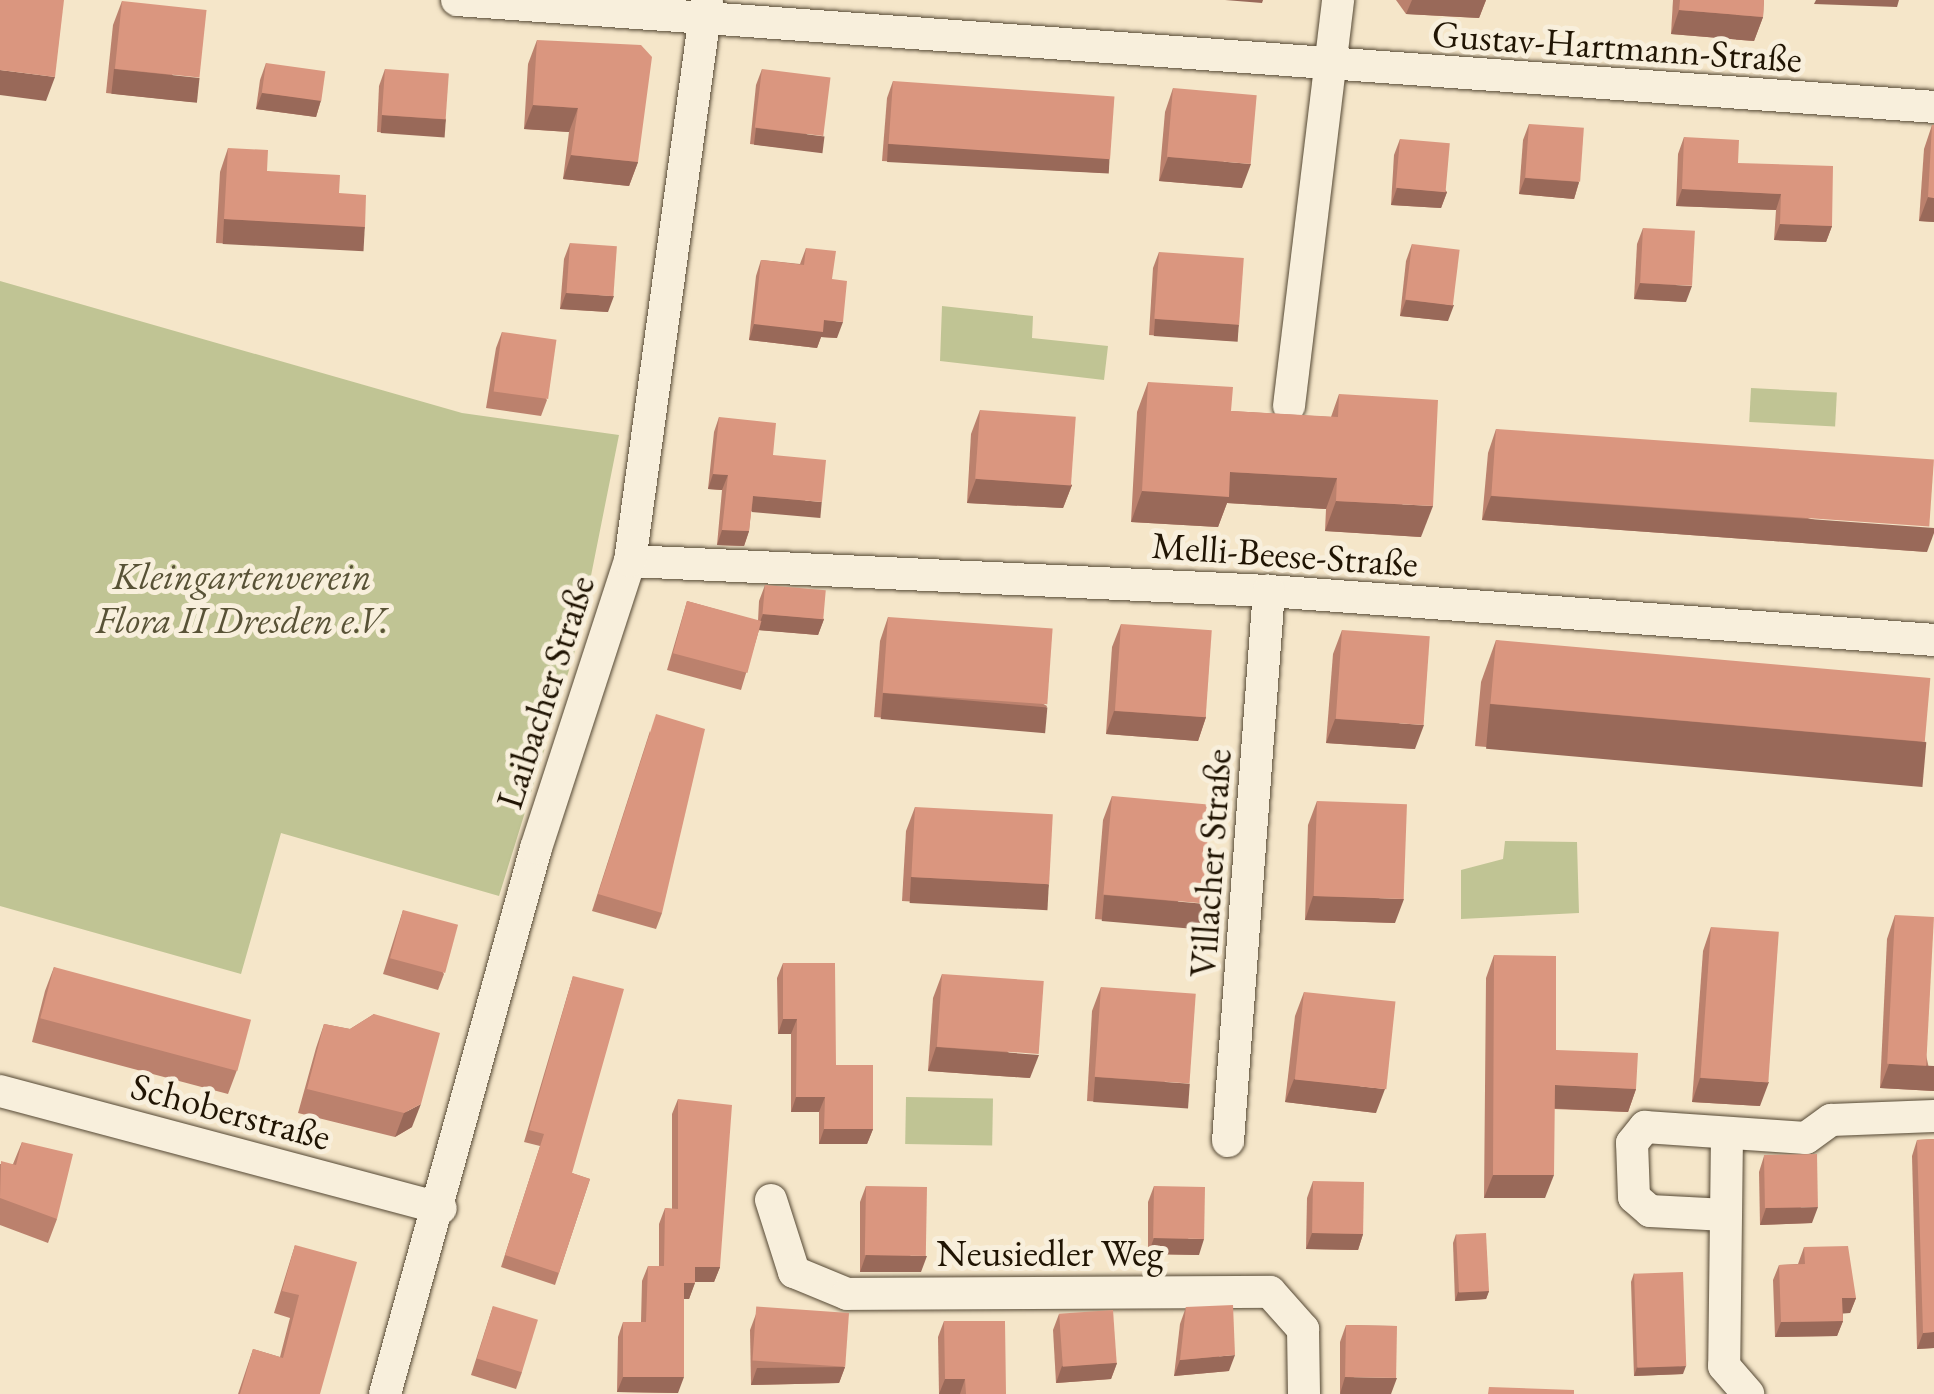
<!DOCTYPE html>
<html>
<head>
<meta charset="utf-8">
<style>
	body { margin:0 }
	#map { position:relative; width:1934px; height:1394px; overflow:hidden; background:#f5e6c9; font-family:"EB Garamond",serif }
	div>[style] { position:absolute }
	.green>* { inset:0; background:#c0c494; transform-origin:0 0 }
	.roads { filter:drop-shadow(0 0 2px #554834) drop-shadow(0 0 2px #554834) }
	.street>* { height:32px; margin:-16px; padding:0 16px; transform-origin:16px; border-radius:16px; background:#f8efdc }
	.wall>* { inset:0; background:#bb816d }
	.shaded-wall>* { inset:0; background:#996959; transform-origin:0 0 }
	.building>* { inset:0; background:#da967f; transform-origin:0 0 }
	span { translate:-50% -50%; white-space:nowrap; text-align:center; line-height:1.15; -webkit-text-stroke:10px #f8efdc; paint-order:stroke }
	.street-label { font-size:38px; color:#201403 }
	.park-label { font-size:38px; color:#585236; font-style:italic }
</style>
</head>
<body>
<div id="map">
	<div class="green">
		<div style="clip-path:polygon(0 281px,462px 413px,619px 435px,578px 641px,499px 896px,281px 833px,241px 974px,0 906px)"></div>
		<div style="clip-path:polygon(942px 306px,1033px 316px,1032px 338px,1108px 346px,1104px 380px,940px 361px)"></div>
		<div style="left:1751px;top:388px;width:86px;height:34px;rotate:3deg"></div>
		<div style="clip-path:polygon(1505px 841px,1577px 842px,1579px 913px,1461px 919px,1461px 870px,1503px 859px)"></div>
		<div style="left:906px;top:1097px;width:87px;height:47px;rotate:1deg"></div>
	</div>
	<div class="roads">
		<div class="street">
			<div style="left:457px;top:0;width:1481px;rotate:4.14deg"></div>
			<div style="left:1289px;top:406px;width:409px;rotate:-83.1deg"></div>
			<div style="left:630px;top:561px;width:640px;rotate:2.69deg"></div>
			<div style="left:1269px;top:591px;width:667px;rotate:4.21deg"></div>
			<div style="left:0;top:1091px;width:456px;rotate:14.9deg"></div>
			<div style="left:1727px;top:1135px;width:231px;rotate:90.7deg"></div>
			<div style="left:1724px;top:1366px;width:37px;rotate:49deg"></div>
			<div style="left:1228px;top:1141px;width:552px;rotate:-85.74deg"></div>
			<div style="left:771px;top:1200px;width:76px;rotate:72.3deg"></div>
			<div style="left:794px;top:1272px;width:57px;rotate:22.5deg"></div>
			<div style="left:847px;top:1294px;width:423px;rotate:-0.3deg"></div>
			<div style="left:1270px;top:1292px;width:50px;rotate:48.3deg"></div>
			<div style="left:1303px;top:1329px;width:65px;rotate:89.1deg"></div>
			<div style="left:1726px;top:1215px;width:76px;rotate:-177deg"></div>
			<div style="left:1650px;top:1211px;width:21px;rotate:-139deg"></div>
			<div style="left:1634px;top:1197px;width:54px;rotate:-92.1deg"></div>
			<div style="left:1632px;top:1143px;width:21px;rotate:-51deg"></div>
			<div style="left:1645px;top:1127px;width:161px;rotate:3.9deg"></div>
			<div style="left:1806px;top:1138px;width:31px;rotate:-36deg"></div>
			<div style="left:1831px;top:1120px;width:103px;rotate:-2.2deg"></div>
			<div style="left:385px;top:1394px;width:566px;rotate:-74.54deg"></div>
			<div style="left:536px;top:848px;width:302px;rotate:-71.9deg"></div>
			<div style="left:630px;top:561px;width:566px;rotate:-82.18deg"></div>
		</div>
	</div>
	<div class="wall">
		<div style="clip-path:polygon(1396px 0,1486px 0,1479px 18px,1406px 14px)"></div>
		<div style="clip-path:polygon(1673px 0,1764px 0,1763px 17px,1754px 41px,1671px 34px)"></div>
		<div style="clip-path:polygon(122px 1px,191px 102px,106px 93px,113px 25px)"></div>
		<div style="clip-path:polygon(537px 40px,638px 162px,629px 186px,563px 179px,569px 132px,524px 129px,528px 64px)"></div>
		<div style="clip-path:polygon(266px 63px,321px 100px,316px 117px,256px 109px,260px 80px)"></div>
		<div style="clip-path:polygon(385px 69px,446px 119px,441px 136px,377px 132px,379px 86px)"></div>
		<div style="clip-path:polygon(762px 69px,819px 152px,750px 144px,756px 85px)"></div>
		<div style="clip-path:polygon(893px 81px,1105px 173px,882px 161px,887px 98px)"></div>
		<div style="clip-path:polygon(1173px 88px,1242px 188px,1159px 181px,1165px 112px)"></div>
		<div style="clip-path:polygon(1529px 124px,1579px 182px,1574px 199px,1519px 194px,1523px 140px)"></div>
		<div style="clip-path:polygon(1932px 125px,1934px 222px,1919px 221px,1924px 149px)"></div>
		<div style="clip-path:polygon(1684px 137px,1738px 163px,1832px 226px,1826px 242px,1774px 240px,1776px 210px,1676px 206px,1678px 154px)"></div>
		<div style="clip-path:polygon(1400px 139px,1447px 192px,1441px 208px,1391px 205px,1394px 155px)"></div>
		<div style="clip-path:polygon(228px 148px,267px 171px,339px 193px,365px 227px,356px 250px,216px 243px,220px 172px)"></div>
		<div style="clip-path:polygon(1643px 228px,1686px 302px,1634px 299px,1637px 244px)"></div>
		<div style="clip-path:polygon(570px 243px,608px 312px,560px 309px,564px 259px)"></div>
		<div style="clip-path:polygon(1412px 244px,1448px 321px,1400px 316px,1406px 261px)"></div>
		<div style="clip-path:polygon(806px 248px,832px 279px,837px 338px,821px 337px,817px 348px,749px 340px,756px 276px,761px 260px,800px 264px)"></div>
		<div style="clip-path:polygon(1159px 252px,1239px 325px,1233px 341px,1149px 335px,1153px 268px)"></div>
		<div style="clip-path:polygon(502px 332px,547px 400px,541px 416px,486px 408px,496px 348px)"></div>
		<div style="clip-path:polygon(1148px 382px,1231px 411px,1331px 417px,1339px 394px,1421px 537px,1325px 531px,1326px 509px,1227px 503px,1218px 527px,1131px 522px,1137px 412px)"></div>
		<div style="clip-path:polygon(980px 410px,1072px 485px,1063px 508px,967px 503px,971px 434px)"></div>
		<div style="clip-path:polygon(719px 417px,773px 455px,817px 517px,751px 511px,749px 531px,744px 546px,717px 545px,722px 490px,708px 489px,714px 432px)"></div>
		<div style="clip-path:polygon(1496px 429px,1927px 552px,1482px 520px,1488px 453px)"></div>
		<div style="clip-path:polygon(765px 585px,824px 619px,818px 635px,759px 630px,741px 690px,667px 670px,687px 601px,758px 621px,759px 601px)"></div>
		<div style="clip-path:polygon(888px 617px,1047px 706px,1038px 730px,874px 717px,880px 641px)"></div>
		<div style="clip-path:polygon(1121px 624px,1206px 717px,1198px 741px,1106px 734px,1112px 647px)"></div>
		<div style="clip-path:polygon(1342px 630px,1415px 749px,1326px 743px,1333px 654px)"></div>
		<div style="clip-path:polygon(1496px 640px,1926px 742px,1910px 784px,1475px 746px,1481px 682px)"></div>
		<div style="clip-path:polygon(650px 731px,662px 913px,656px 929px,592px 911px)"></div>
		<div style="clip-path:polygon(1112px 796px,1194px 927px,1095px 919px,1103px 820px)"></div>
		<div style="clip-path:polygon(1317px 801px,1395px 923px,1305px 920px,1308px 825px)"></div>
		<div style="clip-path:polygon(915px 807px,1049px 885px,1041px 909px,902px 901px,906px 831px)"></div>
		<div style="clip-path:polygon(403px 910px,444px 974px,438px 990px,383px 974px)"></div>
		<div style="clip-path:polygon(1895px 915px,1934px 1091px,1880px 1088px,1887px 939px)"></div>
		<div style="clip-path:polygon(1711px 927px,1760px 1106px,1692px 1102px,1703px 951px)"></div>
		<div style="clip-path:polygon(1494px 955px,1556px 1050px,1636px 1089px,1628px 1112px,1554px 1109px,1545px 1198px,1484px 1198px,1486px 978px)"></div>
		<div style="clip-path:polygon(783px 963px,836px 1065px,873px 1129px,867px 1144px,819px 1144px,819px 1112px,791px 1112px,791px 1034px,778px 1034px,777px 978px)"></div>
		<div style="clip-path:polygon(54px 967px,237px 1070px,228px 1094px,32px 1042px,45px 991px)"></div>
		<div style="clip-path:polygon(942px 974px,1030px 1078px,928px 1071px,933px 998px)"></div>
		<div style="clip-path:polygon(573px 976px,572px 1173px,590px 1179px,555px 1285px,501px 1267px,540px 1146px,524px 1142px)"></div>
		<div style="clip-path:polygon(1101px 987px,1182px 1107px,1087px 1101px,1092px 1011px)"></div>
		<div style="clip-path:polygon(1304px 992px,1376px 1113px,1285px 1102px,1295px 1016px)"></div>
		<div style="clip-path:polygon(374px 1014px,412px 1127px,395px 1137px,298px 1113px,316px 1048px,324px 1024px,350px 1029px)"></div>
		<div style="clip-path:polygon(678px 1099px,720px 1267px,714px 1282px,695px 1282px,689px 1299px,684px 1299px,678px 1393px,617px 1392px,618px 1337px,623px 1322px,641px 1322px,642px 1281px,648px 1266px,659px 1266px,659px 1224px,665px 1208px,672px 1209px,672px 1114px)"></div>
		<div style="clip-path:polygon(1934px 1139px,1934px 1348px,1917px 1349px,1912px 1156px,1917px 1140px)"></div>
		<div style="clip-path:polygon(22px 1142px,57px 1219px,48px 1243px,0 1225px,0 1164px,13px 1164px)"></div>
		<div style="clip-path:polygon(1764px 1156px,1812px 1223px,1760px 1225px,1759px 1172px)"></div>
		<div style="clip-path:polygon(1313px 1181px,1363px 1234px,1358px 1250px,1306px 1249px,1307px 1198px)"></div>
		<div style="clip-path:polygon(866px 1186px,921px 1272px,860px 1272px,860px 1202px)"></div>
		<div style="clip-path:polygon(1154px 1186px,1199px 1255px,1148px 1254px,1148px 1202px)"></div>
		<div style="clip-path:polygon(1456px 1234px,1489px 1291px,1486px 1299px,1455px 1301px,1453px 1243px)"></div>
		<div style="clip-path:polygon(295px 1245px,320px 1394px,238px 1394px,253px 1349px,280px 1357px,290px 1318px,274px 1313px)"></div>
		<div style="clip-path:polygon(1804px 1247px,1856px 1298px,1850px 1313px,1843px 1313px,1843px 1321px,1837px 1336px,1775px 1337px,1773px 1280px,1779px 1265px,1798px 1264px)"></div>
		<div style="clip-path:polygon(1634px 1273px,1683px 1374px,1634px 1376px,1631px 1282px)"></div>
		<div style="clip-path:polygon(493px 1306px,522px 1372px,516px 1389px,471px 1375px)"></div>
		<div style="clip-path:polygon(1186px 1307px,1229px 1371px,1174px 1376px,1180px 1324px)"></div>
		<div style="clip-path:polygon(756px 1314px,845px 1367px,839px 1383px,751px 1385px,750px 1330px)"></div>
		<div style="clip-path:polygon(1059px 1314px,1117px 1363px,1111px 1379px,1056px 1383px,1053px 1330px)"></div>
		<div style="clip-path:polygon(944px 1321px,1006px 1394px,939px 1394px,938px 1337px)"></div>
		<div style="clip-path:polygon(1346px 1325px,1397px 1326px,1340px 1394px,1340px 1342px)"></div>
	</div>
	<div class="shaded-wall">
		<div style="clip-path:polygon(1225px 0,1263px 0,1262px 3px)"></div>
		<div style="clip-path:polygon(1412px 0,1486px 0,1479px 18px,1406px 14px)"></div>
		<div style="clip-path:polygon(1816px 0,1899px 0,1897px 7px,1814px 4px)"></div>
		<div style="clip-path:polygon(1679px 10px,1763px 17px,1754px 41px,1671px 34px)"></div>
		<div style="left:114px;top:69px;width:86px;height:25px;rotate:6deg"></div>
		<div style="clip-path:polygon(0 70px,55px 77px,46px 101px,0 95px)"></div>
		<div style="clip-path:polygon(262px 93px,321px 100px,316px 117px,256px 109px)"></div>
		<div style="clip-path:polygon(533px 105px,578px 108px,569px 132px,524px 129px)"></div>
		<div style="left:382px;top:115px;width:64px;height:18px;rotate:4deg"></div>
		<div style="left:756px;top:128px;width:69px;height:17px;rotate:7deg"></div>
		<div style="left:888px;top:144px;width:222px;height:18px;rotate:3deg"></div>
		<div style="clip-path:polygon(571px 155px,638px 162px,629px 186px,563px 179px)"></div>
		<div style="clip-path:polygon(1168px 157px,1251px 164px,1242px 188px,1159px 181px)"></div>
		<div style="clip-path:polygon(1525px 178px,1579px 182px,1574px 199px,1519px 194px)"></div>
		<div style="clip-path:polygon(1397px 188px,1447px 192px,1441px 208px,1391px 205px)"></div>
		<div style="clip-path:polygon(1682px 189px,1781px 194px,1776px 210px,1676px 206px)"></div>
		<div style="clip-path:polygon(1928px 197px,1934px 198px,1934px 222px,1919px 221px)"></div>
		<div style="left:224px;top:219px;width:141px;height:25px;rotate:3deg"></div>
		<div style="clip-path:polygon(1780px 224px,1832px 226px,1826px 242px,1774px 240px)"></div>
		<div style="clip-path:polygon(1640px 283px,1692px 286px,1686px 302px,1634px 299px)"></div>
		<div style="clip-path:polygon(566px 293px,614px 296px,608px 312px,560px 309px)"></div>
		<div style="clip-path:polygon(1406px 300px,1454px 305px,1448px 321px,1400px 316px)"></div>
		<div style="left:1155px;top:319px;width:84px;height:17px;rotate:4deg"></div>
		<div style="clip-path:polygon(824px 320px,843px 322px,837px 338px,821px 337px,817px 348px,749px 340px,754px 324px)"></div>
		<div style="clip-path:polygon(1230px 472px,1337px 478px,1326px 509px,1227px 503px,1218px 527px,1131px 522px,1142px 491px)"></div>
		<div style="clip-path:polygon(713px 474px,728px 475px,722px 490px,708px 489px)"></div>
		<div style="clip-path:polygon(976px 479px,1072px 485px,1063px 508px,967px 503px)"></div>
		<div style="left:753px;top:496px;width:69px;height:16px;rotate:5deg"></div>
		<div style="clip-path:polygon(1491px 496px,1934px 528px,1934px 533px,1927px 552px,1482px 520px)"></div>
		<div style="clip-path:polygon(1336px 501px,1433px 506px,1421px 537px,1325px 531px)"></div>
		<div style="clip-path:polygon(722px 530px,749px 531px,744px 546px,717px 545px)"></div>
		<div style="clip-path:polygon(763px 614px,824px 619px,818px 635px,757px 630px)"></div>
		<div style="left:883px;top:693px;width:165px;height:26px;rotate:5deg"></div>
		<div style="left:1490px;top:704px;width:438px;height:45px;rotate:5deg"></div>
		<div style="clip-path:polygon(1114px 711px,1206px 717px,1198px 741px,1106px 734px)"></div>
		<div style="clip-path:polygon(1335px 719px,1424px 725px,1415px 749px,1326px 743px)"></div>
		<div style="left:911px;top:877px;width:138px;height:26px;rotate:3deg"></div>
		<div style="left:1104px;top:895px;width:99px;height:26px;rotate:5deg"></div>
		<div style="clip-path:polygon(1313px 896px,1404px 899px,1395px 923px,1305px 920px)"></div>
		<div style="clip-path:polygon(783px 1019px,797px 1019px,791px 1034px,778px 1034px)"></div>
		<div style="clip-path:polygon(936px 1047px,1039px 1055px,1030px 1078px,928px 1071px)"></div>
		<div style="clip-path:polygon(1889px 1064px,1934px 1066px,1934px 1091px,1880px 1088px)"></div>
		<div style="left:1095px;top:1077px;width:95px;height:25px;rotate:4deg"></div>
		<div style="clip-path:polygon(1700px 1078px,1769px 1082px,1760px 1106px,1692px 1102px)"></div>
		<div style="clip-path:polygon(1294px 1079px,1385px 1089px,1376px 1113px,1285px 1102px)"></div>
		<div style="clip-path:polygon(1555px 1085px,1636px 1089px,1628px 1112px,1546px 1108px)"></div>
		<div style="clip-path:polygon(796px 1097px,825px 1097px,819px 1112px,791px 1112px)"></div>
		<div style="clip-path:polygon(421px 1104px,412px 1127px,395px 1137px,404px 1113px)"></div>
		<div style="clip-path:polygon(824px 1129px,873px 1129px,867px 1144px,819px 1144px)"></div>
		<div style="clip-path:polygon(1493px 1175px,1554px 1175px,1545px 1198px,1484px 1198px)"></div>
		<div style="clip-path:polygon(1818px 1207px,1812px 1223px,1760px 1225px,1766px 1208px)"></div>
		<div style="clip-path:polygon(1312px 1233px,1363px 1234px,1358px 1250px,1306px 1249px)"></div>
		<div style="clip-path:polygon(1154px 1238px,1204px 1239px,1199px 1255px,1148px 1254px)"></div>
		<div style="clip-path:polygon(866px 1255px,927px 1256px,921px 1272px,860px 1272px)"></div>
		<div style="clip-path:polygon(695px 1267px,720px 1267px,714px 1282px,689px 1282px)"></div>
		<div style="clip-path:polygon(684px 1283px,695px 1283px,689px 1299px,678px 1299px)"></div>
		<div style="clip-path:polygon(1489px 1291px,1486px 1299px,1455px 1301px,1458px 1292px)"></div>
		<div style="clip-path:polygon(1842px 1298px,1856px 1298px,1850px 1313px,1837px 1314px)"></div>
		<div style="clip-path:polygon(1843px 1321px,1837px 1336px,1775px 1337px,1781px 1322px)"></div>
		<div style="clip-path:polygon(1934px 1332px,1934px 1348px,1917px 1349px,1923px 1333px)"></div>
		<div style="clip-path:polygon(1235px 1355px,1229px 1371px,1174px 1376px,1180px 1360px)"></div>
		<div style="clip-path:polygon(1117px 1363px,1111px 1379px,1056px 1383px,1062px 1366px)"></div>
		<div style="clip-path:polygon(1686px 1366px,1683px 1374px,1634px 1376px,1637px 1367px)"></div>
		<div style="clip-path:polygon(845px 1367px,839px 1383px,751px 1385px,757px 1368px)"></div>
		<div style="clip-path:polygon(623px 1377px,684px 1377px,678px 1393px,617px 1392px)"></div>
		<div style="clip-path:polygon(1345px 1377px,1397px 1378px,1391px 1394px,1340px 1394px)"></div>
		<div style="clip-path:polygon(945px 1379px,965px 1379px,960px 1394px,939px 1394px)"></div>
	</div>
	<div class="building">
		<div style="clip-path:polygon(0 0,64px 0,55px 77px,0 70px)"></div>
		<div style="clip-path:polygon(1680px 0,1764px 0,1763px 17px,1679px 10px)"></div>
		<div style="left:122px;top:1px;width:85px;height:68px;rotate:6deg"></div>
		<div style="clip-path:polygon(537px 40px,641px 45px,652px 57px,638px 162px,571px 155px,578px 108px,533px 105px)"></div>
		<div style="left:266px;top:63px;width:60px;height:30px;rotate:8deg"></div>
		<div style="left:385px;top:69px;width:64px;height:46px;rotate:4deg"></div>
		<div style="left:762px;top:69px;width:69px;height:59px;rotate:7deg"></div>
		<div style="left:893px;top:81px;width:222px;height:63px;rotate:4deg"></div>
		<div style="left:1173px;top:88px;width:84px;height:69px;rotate:5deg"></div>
		<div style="left:1529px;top:124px;width:55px;height:54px;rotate:4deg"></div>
		<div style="clip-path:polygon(1932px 125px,1934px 125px,1934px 198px,1928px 197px)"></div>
		<div style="clip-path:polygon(1684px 137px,1739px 140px,1738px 163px,1833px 166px,1832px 226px,1780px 224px,1781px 194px,1682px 189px)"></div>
		<div style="left:1400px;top:139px;width:50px;height:49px;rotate:5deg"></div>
		<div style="clip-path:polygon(228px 148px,268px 150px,267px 171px,340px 175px,339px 193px,366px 195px,365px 227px,224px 219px)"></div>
		<div style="left:1643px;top:228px;width:52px;height:55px;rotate:3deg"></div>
		<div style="left:570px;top:243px;width:47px;height:50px;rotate:4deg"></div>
		<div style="left:1412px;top:244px;width:48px;height:56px;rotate:7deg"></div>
		<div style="clip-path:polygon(806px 248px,836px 251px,832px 279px,847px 281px,843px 322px,824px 320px,823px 332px,754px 324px,761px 260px,804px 265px)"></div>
		<div style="left:1159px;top:252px;width:85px;height:67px;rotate:4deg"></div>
		<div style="left:502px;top:332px;width:55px;height:60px;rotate:8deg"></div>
		<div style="clip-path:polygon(1148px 382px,1233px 387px,1231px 411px,1338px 417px,1339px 394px,1438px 400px,1433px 506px,1336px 501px,1337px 478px,1230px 472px,1229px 497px,1142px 491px)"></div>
		<div style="left:980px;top:410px;width:96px;height:69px;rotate:4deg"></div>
		<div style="clip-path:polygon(719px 417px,776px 423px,773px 455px,826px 460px,822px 502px,753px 496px,749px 531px,722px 530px,728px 475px,713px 474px)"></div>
		<div style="left:1496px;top:429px;width:439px;height:67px;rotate:4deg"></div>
		<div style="left:765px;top:585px;width:61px;height:29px;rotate:5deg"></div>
		<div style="left:687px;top:601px;width:77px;height:54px;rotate:15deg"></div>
		<div style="left:888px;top:617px;width:165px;height:76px;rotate:4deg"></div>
		<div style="left:1121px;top:624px;width:91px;height:87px;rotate:4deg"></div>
		<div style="left:1342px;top:630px;width:88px;height:89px;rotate:4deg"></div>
		<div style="left:1496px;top:640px;width:436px;height:64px;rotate:5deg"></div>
		<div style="clip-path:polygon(656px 714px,705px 729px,662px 913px,598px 894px)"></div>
		<div style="left:1112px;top:796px;width:99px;height:99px;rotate:5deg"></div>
		<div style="left:1317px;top:801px;width:90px;height:95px;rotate:2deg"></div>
		<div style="left:915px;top:807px;width:138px;height:70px;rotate:3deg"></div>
		<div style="left:403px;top:910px;width:57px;height:50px;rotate:15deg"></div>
		<div style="left:1895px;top:915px;width:39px;height:149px;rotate:3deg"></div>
		<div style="left:1711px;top:927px;width:68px;height:151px;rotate:4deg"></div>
		<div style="clip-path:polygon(1494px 955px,1556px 956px,1556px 1050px,1638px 1053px,1636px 1089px,1555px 1085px,1554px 1175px,1493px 1175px)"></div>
		<div style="clip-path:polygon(783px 963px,835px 963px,836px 1065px,873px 1065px,873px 1129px,824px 1129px,825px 1097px,796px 1097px,797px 1019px,783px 1019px)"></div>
		<div style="left:54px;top:967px;width:204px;height:53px;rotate:15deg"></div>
		<div style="left:942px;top:974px;width:102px;height:73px;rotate:4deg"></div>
		<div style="clip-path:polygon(573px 976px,624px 989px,572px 1173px,590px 1179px,559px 1273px,505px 1255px,544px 1134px,529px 1130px)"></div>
		<div style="left:1101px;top:987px;width:95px;height:90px;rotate:4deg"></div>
		<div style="left:1304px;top:992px;width:92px;height:88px;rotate:6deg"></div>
		<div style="clip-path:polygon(374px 1014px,440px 1033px,421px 1104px,404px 1113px,307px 1089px,324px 1024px,350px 1029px)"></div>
		<div style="clip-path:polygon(678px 1099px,732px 1105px,720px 1267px,695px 1267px,695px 1283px,684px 1283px,684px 1377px,623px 1377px,623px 1322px,646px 1322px,648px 1266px,664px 1266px,665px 1208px,678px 1209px)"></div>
		<div style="clip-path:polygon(1934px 1139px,1934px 1332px,1923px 1333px,1917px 1140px)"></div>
		<div style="clip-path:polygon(22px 1142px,73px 1154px,57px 1219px,0 1198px,1px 1161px,16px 1165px)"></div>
		<div style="left:1817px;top:1154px;width:53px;height:53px;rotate:89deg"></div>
		<div style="left:1313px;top:1181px;width:51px;height:52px;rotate:1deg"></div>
		<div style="left:866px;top:1186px;width:61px;height:69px;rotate:1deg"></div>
		<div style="left:1154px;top:1186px;width:51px;height:52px;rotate:1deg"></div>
		<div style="left:1486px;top:1233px;width:58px;height:30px;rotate:87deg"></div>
		<div style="clip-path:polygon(295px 1245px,357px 1262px,320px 1394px,240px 1394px,253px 1349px,283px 1358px,299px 1295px,282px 1291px)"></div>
		<div style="clip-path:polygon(1848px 1246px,1856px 1298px,1842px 1298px,1843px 1321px,1781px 1322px,1779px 1265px,1805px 1264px,1804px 1247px)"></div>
		<div style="left:1683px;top:1272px;width:94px;height:49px;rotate:88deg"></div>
		<div style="clip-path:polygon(1233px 1305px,1235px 1355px,1180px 1360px,1186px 1307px)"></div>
		<div style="left:493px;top:1306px;width:47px;height:55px;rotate:17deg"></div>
		<div style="left:1113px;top:1310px;width:53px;height:54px;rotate:86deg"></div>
		<div style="left:849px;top:1313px;width:54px;height:93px;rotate:94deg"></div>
		<div style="clip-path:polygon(944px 1321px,1005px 1321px,1006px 1394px,966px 1394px,965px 1379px,945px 1379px)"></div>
		<div style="left:1346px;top:1325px;width:51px;height:52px;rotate:1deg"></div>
		<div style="clip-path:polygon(1489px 1387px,1574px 1390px,1574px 1394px,1488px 1394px)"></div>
	</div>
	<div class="street-label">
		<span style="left:1617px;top:46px;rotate:4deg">Gustav-Hartmann-Straße</span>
		<span style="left:1285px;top:554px;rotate:4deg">Melli-Beese-Straße</span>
		<span style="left:545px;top:692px;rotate:-72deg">Laibacher Straße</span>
		<span style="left:1210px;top:863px;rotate:-86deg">Villacher Straße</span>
		<span style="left:231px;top:1111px;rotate:15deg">Schoberstraße</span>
		<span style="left:1050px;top:1253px">Neusiedler Weg</span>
	</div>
	<div class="park-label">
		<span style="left:242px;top:598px">Kleingartenverein<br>Flora II Dresden e.V.</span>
	</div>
</div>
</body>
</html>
